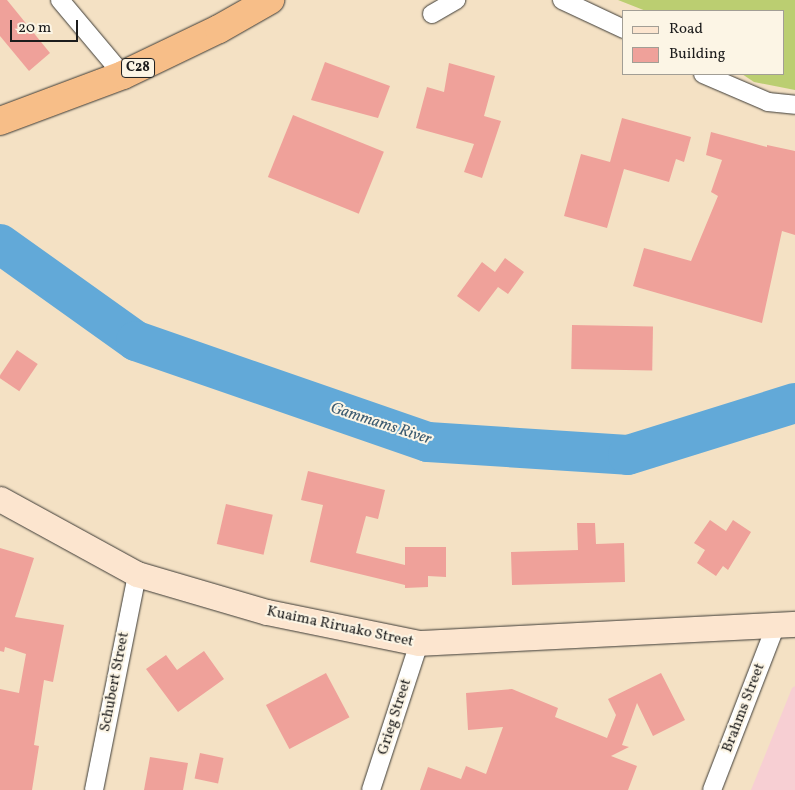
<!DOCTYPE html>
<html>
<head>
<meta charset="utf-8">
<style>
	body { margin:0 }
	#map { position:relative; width:795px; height:790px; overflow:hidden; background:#f4e1c4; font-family:Vollkorn,serif }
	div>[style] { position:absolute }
	.built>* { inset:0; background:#f7cfd3 }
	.green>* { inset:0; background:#bbce71 }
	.river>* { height:40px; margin:-20px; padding:0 20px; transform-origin:20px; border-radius:20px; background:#62a9d8 }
	.building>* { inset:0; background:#efa19a; transform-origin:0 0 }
	.roads { filter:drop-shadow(0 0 1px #3c3a35) drop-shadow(0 0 1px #3c3a35) }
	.street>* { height:18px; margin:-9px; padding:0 9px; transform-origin:9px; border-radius:9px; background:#fff }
	.secondary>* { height:25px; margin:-12.5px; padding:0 12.5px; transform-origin:12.5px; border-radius:12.5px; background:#fce5cf }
	.highway>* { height:28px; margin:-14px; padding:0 14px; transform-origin:14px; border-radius:14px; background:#f7be88 }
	span { translate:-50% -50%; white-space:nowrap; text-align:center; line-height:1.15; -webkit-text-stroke:4px #fcf5e5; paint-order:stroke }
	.shield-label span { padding:1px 4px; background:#fcf5e5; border:1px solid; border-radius:4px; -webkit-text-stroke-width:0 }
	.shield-label { font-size:14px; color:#1c1c1c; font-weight:700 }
	.street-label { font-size:15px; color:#1c1c1c }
	.water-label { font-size:16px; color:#3c5b71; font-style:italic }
	.legend { position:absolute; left:622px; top:10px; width:162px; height:65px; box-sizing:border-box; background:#fcf5e5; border:1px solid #a29e95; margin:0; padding:6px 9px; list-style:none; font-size:15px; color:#1c1c1c }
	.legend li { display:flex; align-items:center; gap:10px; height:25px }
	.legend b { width:25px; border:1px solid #a29e95 }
	.scale { position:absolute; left:10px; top:20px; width:68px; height:22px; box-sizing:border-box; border:2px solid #1c1c1c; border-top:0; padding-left:6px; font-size:15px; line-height:18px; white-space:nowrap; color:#1c1c1c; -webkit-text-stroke:4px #fcf5e5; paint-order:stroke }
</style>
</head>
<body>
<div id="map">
	<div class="built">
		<div style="clip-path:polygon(795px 686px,795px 790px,751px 790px,792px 688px)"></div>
	</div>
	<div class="green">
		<div style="clip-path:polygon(618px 0,795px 0,795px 90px,754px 82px,742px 74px,784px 74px,784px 11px,646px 11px)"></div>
	</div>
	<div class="river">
		<div style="left:0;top:244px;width:167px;rotate:35.5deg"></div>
		<div style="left:136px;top:341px;width:309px;rotate:19.1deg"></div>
		<div style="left:428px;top:442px;width:200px;rotate:3.7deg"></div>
		<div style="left:628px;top:455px;width:175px;rotate:-17.3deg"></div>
	</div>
	<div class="building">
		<div style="clip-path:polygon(0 0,7px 0,50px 53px,29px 71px,0 36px)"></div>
		<div style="clip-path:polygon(325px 62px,390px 86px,378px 118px,311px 100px)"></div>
		<div style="clip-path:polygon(449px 63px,495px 76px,484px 116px,501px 121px,482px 178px,464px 172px,474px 144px,416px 128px,427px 87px,444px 92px)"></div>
		<div style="left:293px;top:115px;width:98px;height:67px;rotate:22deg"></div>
		<div style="clip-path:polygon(622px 118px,691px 137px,684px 162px,676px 159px,669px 182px,624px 169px,607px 228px,564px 216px,581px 154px,610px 162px)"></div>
		<div style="clip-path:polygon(711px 132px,767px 147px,767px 145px,795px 151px,795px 235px,782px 231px,762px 323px,633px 286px,644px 248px,691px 261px,718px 196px,711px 192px,722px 160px,706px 155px)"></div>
		<div style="clip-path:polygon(505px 258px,524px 272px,508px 294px,498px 287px,479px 312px,457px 296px,482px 262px,495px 272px)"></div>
		<div style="left:572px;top:325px;width:81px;height:44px;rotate:1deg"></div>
		<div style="left:17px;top:350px;width:25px;height:33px;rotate:34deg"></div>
		<div style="clip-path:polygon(308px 471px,385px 490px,378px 519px,366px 516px,356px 553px,405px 565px,405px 547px,446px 547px,446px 577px,428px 576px,428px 587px,405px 588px,405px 585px,310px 562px,323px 505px,301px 500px)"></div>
		<div style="left:226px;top:504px;width:48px;height:41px;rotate:13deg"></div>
		<div style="clip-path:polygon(710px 520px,726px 531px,733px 520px,751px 532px,728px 570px,723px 566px,716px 576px,697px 563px,705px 550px,694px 543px)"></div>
		<div style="clip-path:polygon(577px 523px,595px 523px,596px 544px,624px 543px,625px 582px,512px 585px,511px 552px,578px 550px)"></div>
		<div style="clip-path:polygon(0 548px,34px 558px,15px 617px,64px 625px,53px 682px,44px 680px,34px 745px,39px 746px,32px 790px,0 790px,0 689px,19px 693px,26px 654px,5px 647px,4px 652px,0 651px)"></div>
		<div style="clip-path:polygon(204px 651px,224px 679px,178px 712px,146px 669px,166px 655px,177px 670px)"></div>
		<div style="left:326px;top:673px;width:50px;height:68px;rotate:62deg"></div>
		<div style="clip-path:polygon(661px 673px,685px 720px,653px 736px,637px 703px,622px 745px,629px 747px,611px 756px,637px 766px,628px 790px,420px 790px,428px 767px,461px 779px,466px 766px,486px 774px,503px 727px,468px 730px,466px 693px,512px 689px,558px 708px,555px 717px,607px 738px,616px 715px,608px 699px)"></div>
		<div style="left:200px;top:753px;width:24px;height:26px;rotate:12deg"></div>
		<div style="clip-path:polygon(150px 757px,188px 763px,183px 790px,144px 790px)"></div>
	</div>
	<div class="roads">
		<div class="street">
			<div style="left:60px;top:0;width:98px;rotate:50deg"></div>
			<div style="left:562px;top:0;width:68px;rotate:25.1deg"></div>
			<div style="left:432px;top:14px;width:28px;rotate:-30deg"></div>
			<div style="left:703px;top:74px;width:71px;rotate:23.3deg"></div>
			<div style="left:768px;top:102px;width:27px;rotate:6deg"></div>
			<div style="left:94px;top:790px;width:220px;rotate:-78.7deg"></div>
			<div style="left:371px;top:790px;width:155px;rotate:-71.9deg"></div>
			<div style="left:712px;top:790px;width:177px;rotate:-68.8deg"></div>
		</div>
		<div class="secondary">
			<div style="left:0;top:499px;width:156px;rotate:28.7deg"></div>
			<div style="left:137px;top:574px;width:135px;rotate:16.3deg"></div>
			<div style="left:267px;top:612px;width:155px;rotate:11.5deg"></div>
			<div style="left:419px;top:643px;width:376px;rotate:-2.9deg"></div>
		</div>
		<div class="highway">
			<div style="left:0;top:121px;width:131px;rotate:-20.5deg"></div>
			<div style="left:123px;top:75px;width:106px;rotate:-25.6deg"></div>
			<div style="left:219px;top:29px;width:59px;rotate:-29.6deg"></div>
		</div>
	</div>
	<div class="shield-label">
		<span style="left:138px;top:68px">C28</span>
	</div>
	<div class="street-label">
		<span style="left:340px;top:627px;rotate:12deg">Kuaima Riruako Street</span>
		<span style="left:115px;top:682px;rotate:-79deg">Schubert Street</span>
		<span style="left:744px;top:708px;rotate:-69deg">Brahms Street</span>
		<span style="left:395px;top:717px;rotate:-72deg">Grieg Street</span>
	</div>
	<div class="water-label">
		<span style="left:381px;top:424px;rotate:18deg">Gammams River</span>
	</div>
	<ul class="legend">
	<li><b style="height:6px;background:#fce5cf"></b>Road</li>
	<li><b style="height:14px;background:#efa19a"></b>Building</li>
	</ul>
	<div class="scale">20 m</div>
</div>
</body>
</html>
